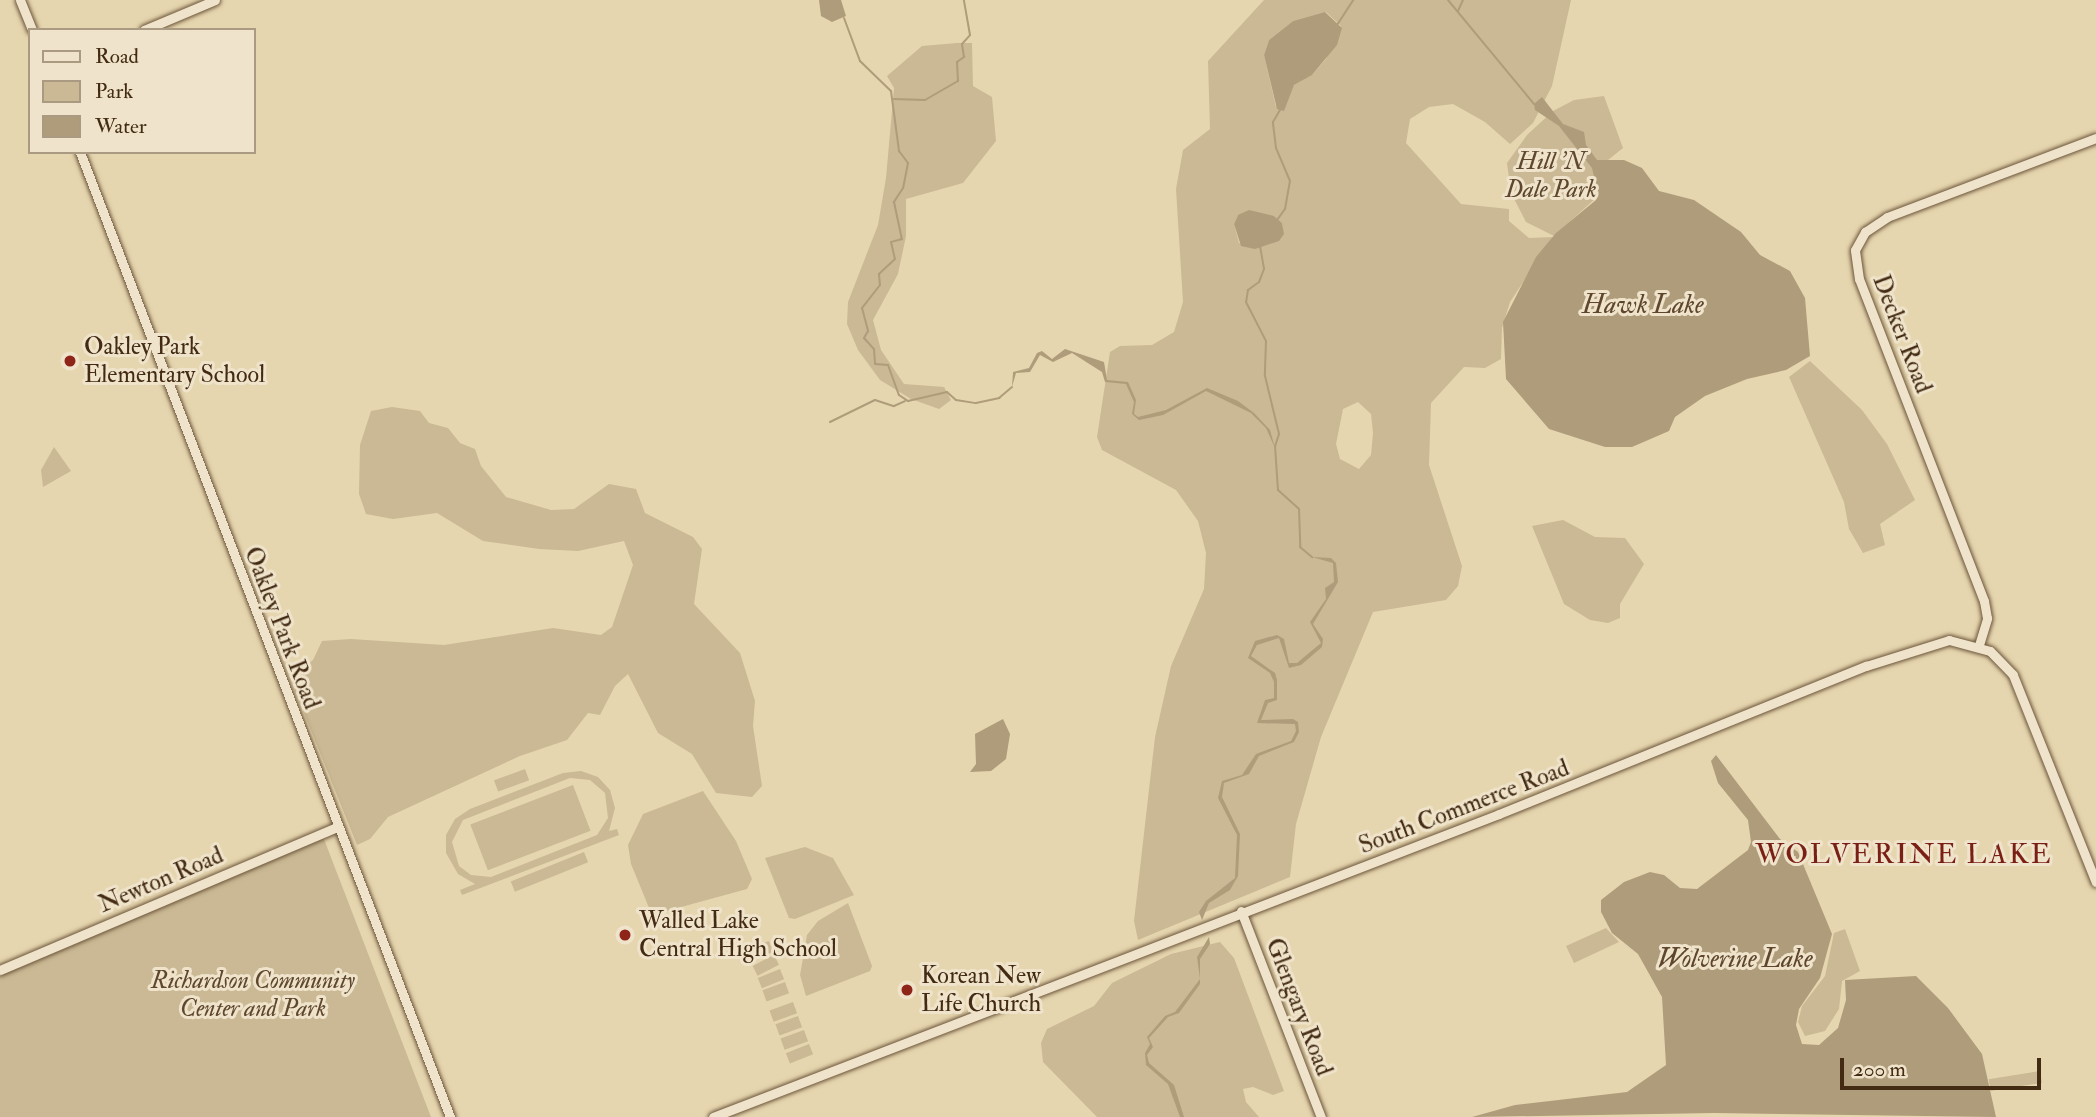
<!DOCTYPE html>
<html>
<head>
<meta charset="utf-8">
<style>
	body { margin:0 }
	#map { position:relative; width:2096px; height:1117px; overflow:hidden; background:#e6d6af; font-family:"IM FELL Double Pica",serif }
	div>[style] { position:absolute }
	.green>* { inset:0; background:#cab994; transform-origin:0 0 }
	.water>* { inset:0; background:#af9c7a }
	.stream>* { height:2px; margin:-1px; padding:0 1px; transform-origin:1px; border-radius:1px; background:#af9c7a }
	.roads { filter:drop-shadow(0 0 2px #6c553a) drop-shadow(0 0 2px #6c553a) }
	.tertiary>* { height:9px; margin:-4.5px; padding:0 4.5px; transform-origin:4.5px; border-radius:4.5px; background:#efe4cb }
	.dots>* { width:19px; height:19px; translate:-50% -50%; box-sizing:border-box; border:4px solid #efe4cb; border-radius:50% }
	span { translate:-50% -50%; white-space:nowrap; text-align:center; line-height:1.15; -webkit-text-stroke:6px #efe4cb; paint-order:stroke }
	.park-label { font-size:24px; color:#5e472d; font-style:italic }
	.street-label { font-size:24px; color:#432a13 }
	.poi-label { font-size:24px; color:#432a13 }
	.left { translate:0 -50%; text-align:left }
	.water-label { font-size:26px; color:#5e462d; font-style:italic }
	.quarter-label { font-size:28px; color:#7a1f14; letter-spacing:2px }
	.legend { position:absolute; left:28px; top:28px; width:228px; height:126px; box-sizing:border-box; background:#efe4cb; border:2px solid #aa9a81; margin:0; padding:9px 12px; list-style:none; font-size:21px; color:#432a13 }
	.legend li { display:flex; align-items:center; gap:14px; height:35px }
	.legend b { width:35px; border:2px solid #aa9a81 }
	.scale { position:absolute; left:1840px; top:1058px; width:201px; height:32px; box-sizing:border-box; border:4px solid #432a13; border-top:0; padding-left:9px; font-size:21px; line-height:24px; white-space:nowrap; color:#432a13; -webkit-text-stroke:5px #efe4cb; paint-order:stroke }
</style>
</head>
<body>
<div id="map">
	<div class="green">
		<div style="clip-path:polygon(evenodd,1264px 0,1571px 0,1552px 86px,1533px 123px,1510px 144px,1485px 122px,1453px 104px,1429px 107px,1410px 119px,1406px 143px,1461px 204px,1509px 209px,1509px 221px,1529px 238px,1553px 237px,1510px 302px,1502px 328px,1501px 359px,1485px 368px,1464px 367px,1431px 403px,1429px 465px,1462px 566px,1458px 586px,1446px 600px,1373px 612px,1321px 737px,1296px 824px,1290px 877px,1138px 940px,1134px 921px,1155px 737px,1171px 666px,1204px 589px,1206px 553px,1198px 521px,1176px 490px,1102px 450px,1097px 437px,1110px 352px,1120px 346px,1152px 345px,1174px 332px,1183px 302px,1176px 189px,1183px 150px,1210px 129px,1208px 61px,1264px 0,1326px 12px,1341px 26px,1326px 59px,1313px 74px,1294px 85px,1276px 107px,1264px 55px,1269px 40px,1293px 21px,1326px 12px,1264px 0,1238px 215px,1274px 216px,1282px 223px,1283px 235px,1257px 248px,1239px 243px,1234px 224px,1238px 215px,1264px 0,1358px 402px,1371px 414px,1373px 433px,1371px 455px,1359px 469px,1340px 459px,1336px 444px,1343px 409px,1358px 402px)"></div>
		<div style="clip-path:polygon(957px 43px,972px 43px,973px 86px,992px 97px,996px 141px,963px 183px,906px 199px,906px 236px,898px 274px,873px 320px,881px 350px,904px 384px,944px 387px,951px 400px,939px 409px,911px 399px,880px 380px,858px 350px,847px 324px,848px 302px,878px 225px,886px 178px,894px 88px,887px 76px,922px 46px)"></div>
		<div style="clip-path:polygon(1604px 96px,1623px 148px,1598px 168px,1593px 177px,1597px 197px,1554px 236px,1526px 222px,1511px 193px,1507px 163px,1527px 135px,1553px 111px,1574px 100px)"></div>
		<div style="clip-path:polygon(1810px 361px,1862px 410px,1887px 444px,1915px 500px,1880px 524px,1885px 545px,1863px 553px,1849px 529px,1844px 502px,1789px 377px)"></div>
		<div style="clip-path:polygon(392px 407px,420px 411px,429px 423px,448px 428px,460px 443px,475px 449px,481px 466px,506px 497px,551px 510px,574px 509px,609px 484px,636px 489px,645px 513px,693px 537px,702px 549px,694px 604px,740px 653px,755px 701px,753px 726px,762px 786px,752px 797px,716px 793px,692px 754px,658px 733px,628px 674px,615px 686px,600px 715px,588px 713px,567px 740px,520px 756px,388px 817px,370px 839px,357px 845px,290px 678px,313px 660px,322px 641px,351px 639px,444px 645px,553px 628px,601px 635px,612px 627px,633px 565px,624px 541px,578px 551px,539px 549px,483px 541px,437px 513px,393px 519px,366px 514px,359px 494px,360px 445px,371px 411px)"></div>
		<div style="clip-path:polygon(54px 447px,71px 471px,43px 487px,41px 470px)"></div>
		<div style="clip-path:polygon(1563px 520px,1595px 537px,1625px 538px,1644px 564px,1620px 604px,1620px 618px,1608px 623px,1590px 620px,1564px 604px,1532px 526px)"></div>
		<div style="left:525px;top:769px;width:12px;height:33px;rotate:70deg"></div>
		<div style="clip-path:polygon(evenodd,581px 771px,598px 777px,610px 790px,615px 808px,609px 831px,617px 829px,619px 835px,462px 895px,460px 890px,475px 884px,458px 874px,446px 853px,446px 835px,455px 819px,470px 809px,563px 773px,581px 771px,570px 778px,590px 780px,605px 793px,608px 818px,597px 835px,491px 877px,471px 875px,459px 866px,452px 842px,463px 820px,570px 778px)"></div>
		<div style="left:573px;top:785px;width:49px;height:110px;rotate:69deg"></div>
		<div style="clip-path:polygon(703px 791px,736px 841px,752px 879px,747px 889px,652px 915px,631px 864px,628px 845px,643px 814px)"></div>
		<div style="clip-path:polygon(322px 834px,431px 1117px,0 1117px,0 974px)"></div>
		<div style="clip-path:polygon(805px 847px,833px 858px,854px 895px,795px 919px,789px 918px,765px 858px)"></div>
		<div style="left:584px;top:852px;width:11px;height:79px;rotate:68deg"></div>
		<div style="clip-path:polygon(848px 903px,872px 966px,870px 971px,806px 996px,800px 975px,807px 935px,818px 921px)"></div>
		<div style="clip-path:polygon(1606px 928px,1619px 942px,1574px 963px,1566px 946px)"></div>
		<div style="clip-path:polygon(1845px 929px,1860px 971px,1842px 981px,1839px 1009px,1825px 1031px,1805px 1036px,1798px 1022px,1802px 1006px,1825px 976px,1834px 933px)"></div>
		<div style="left:769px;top:941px;width:12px;height:25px;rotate:70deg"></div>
		<div style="clip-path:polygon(1220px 942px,1234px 958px,1284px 1091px,1273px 1095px,1253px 1087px,1243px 1089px,1246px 1102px,1259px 1117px,1097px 1117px,1043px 1062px,1041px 1043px,1047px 1029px,1094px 1006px,1112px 983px,1171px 954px)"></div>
		<div style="left:774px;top:955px;width:11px;height:24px;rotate:63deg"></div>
		<div style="left:780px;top:969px;width:11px;height:24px;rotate:68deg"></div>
		<div style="left:785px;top:982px;width:12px;height:24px;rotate:70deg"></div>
		<div style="left:793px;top:1002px;width:12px;height:25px;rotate:70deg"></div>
		<div style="left:798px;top:1016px;width:12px;height:24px;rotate:70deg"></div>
		<div style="left:804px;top:1030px;width:12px;height:25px;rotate:70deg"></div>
		<div style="left:809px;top:1044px;width:11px;height:25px;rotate:68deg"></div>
		<div style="left:2040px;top:1071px;width:12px;height:52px;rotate:81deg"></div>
	</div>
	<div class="water">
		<div style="clip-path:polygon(819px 0,841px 0,846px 16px,832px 22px,821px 16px)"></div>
		<div style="clip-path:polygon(1325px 12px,1342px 28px,1337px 45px,1312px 75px,1294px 85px,1284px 111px,1277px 109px,1264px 55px,1269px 40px,1293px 21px)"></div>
		<div style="clip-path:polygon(1542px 97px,1563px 124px,1584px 132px,1586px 145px,1597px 160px,1624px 160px,1642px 168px,1659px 191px,1694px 200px,1741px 232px,1760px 255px,1790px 271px,1805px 298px,1810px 356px,1786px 370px,1747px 379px,1705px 396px,1675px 417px,1669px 431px,1632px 447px,1605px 447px,1549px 429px,1506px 379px,1503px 322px,1536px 257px,1556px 233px,1596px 200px,1598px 193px,1592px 168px,1559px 126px,1535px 110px,1534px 104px)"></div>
		<div style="clip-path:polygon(1249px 210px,1274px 216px,1282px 223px,1284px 234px,1279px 241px,1255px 249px,1241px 246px,1234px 224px,1238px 215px)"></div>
		<div style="clip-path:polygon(1065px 349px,1104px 362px,1107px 380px,1128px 382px,1136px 400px,1134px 414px,1138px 417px,1166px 410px,1207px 388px,1238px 401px,1254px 413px,1270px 430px,1275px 448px,1266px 428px,1251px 413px,1206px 391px,1163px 415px,1139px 420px,1132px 414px,1134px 402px,1126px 384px,1105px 382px,1102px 372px,1072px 353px,1053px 362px,1040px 355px,1030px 372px,1016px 373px,1012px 387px,1013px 372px,1029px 368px,1037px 353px,1042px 351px,1052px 359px)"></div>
		<div style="clip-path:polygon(1312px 557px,1331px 558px,1336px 563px,1338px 582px,1313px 624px,1323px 639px,1322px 647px,1301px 665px,1289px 668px,1279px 638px,1257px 645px,1251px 656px,1275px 673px,1277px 680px,1277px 700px,1268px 703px,1261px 720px,1293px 719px,1298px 722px,1299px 732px,1294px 742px,1259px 756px,1249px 774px,1224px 783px,1222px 797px,1240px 834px,1238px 876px,1230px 890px,1209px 903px,1202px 920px,1199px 912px,1206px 901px,1235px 878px,1237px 835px,1218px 798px,1222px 781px,1242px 775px,1256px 754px,1291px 741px,1296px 731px,1295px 724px,1257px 723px,1265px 700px,1274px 698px,1274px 682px,1270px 673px,1248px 658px,1255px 641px,1277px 635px,1284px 639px,1289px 663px,1297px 663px,1321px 643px,1310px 622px,1326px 599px,1325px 588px,1334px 582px,1333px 563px)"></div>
		<div style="clip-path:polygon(1003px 719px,1010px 734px,1006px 759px,991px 771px,970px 772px,976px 764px,975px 734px)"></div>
		<div style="clip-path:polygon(1716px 755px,1780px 839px,1798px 852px,1832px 934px,1820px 978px,1799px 1009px,1796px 1025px,1802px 1044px,1819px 1045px,1838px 1028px,1846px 1000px,1845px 980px,1916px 976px,1948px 1008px,1982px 1054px,1996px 1117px,1714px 1113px,1472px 1117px,1515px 1105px,1627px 1092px,1666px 1065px,1662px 997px,1638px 954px,1612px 933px,1601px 912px,1601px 900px,1624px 882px,1650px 872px,1664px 875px,1680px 888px,1697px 889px,1748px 850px,1751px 842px,1748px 820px,1718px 783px,1711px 761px)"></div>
		<div style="clip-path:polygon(1209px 937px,1210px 944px,1200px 959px,1200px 984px,1179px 1013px,1168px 1017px,1149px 1038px,1153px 1047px,1147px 1055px,1149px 1063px,1174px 1085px,1184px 1117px,1180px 1117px,1168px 1084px,1146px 1065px,1145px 1053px,1150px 1044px,1147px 1037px,1165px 1016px,1175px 1012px,1200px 979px,1197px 957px)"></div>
	</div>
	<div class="stream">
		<div style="left:1448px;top:0;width:135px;rotate:50.4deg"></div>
		<div style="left:1458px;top:11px;width:12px;rotate:-66deg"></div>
		<div style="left:844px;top:18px;width:46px;rotate:69.6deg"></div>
		<div style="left:860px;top:61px;width:43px;rotate:44.1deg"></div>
		<div style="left:891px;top:91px;width:61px;rotate:82.4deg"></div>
		<div style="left:899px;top:151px;width:15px;rotate:53deg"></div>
		<div style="left:908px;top:163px;width:25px;rotate:101deg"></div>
		<div style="left:903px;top:188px;width:17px;rotate:123deg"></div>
		<div style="left:894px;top:202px;width:38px;rotate:78deg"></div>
		<div style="left:902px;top:239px;width:11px;rotate:165deg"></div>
		<div style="left:891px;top:242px;width:17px;rotate:77deg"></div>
		<div style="left:895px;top:259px;width:22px;rotate:137deg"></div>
		<div style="left:879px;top:274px;width:11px;rotate:85deg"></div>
		<div style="left:880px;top:285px;width:29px;rotate:128deg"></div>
		<div style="left:862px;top:308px;width:24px;rotate:75deg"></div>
		<div style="left:868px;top:331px;width:8px;rotate:120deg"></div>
		<div style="left:864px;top:338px;width:15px;rotate:48deg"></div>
		<div style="left:874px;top:349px;width:15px;rotate:86deg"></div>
		<div style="left:875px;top:364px;width:13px;rotate:4deg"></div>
		<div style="left:888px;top:365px;width:32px;rotate:70deg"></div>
		<div style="left:899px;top:395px;width:11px;rotate:34deg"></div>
		<div style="left:908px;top:401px;width:40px;rotate:-13deg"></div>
		<div style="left:947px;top:392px;width:12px;rotate:42deg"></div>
		<div style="left:956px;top:400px;width:20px;rotate:9deg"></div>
		<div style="left:976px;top:403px;width:24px;rotate:-12deg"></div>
		<div style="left:999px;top:398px;width:17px;rotate:-40deg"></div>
		<div style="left:1337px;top:25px;width:30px;rotate:-57deg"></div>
		<div style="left:894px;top:99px;width:31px;rotate:2deg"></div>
		<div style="left:925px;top:100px;width:38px;rotate:-30deg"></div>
		<div style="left:958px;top:81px;width:19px;rotate:-93deg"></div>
		<div style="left:957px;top:62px;width:9px;rotate:-36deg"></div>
		<div style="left:964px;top:57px;width:13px;rotate:-99deg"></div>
		<div style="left:962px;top:44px;width:12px;rotate:-48deg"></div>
		<div style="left:970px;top:35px;width:36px;rotate:-100deg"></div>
		<div style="left:1277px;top:220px;width:14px;rotate:-54deg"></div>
		<div style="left:1285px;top:209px;width:28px;rotate:-80deg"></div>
		<div style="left:1290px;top:181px;width:36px;rotate:-113deg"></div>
		<div style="left:1276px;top:148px;width:26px;rotate:-97deg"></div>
		<div style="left:1273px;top:122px;width:16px;rotate:-60deg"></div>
		<div style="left:1260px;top:246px;width:23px;rotate:80deg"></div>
		<div style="left:1264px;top:269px;width:14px;rotate:111deg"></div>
		<div style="left:1259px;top:282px;width:14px;rotate:144deg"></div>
		<div style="left:1248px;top:290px;width:12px;rotate:99deg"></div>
		<div style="left:1246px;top:302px;width:44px;rotate:62.9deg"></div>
		<div style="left:1266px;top:341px;width:35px;rotate:92deg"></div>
		<div style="left:1265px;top:376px;width:60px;rotate:76.4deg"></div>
		<div style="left:1279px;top:434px;width:13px;rotate:108deg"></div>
		<div style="left:1275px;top:446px;width:44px;rotate:86.1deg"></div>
		<div style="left:1278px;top:490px;width:28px;rotate:42deg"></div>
		<div style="left:1299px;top:509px;width:38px;rotate:88deg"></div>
		<div style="left:1300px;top:547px;width:16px;rotate:40deg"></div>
		<div style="left:830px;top:422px;width:50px;rotate:-26.1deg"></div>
		<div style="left:875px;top:400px;width:20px;rotate:18deg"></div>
		<div style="left:894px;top:406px;width:12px;rotate:-24deg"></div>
	</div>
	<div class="roads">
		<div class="tertiary">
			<div style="left:20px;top:0;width:32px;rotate:68deg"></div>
			<div style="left:144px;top:30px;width:77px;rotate:-22.9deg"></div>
			<div style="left:80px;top:152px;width:1034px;rotate:69.02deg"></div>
			<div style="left:1979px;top:645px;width:28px;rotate:-73deg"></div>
			<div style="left:1987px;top:618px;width:17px;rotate:-100deg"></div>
			<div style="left:1984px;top:601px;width:345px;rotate:-111.2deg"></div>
			<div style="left:1859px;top:279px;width:29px;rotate:-98deg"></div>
			<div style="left:1855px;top:250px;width:21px;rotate:-61deg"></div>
			<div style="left:1865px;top:232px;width:27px;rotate:-34deg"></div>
			<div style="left:1887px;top:217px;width:223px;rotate:-20.7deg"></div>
			<div style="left:1241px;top:911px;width:221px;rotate:68.8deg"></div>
			<div style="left:0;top:970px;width:366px;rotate:-23deg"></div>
			<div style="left:713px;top:1117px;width:842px;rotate:-21.08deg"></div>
			<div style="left:1499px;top:814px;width:396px;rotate:-22deg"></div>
			<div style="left:1866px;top:666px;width:87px;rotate:-17.4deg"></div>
			<div style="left:1949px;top:640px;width:42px;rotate:15deg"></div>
			<div style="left:1990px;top:651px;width:33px;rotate:46deg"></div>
			<div style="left:2013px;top:675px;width:223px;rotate:68.2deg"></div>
		</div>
	</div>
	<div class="dots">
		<div style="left:70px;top:361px;background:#8f2418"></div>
		<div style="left:625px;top:935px;background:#8f2418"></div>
		<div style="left:907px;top:990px;background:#8f2418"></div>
	</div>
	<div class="park-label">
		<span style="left:1551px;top:176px">Hill 'N<br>Dale Park</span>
		<span style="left:253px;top:995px">Richardson Community<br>Center and Park</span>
	</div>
	<div class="street-label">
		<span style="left:1902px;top:334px;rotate:69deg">Decker Road</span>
		<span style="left:282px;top:628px;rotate:69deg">Oakley Park Road</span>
		<span style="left:1464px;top:807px;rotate:-21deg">South Commerce Road</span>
		<span style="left:161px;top:880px;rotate:-23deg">Newton Road</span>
		<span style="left:1299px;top:1007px;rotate:69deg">Glengary Road</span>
	</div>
	<div class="poi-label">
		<span class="left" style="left:84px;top:361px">Oakley Park<br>Elementary School</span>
		<span class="left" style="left:639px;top:935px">Walled Lake<br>Central High School</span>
		<span class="left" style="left:921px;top:990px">Korean New<br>Life Church</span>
	</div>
	<div class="water-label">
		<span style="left:1643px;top:306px">Hawk Lake</span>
		<span style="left:1735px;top:960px">Wolverine Lake</span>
	</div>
	<div class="quarter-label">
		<span style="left:1904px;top:855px">WOLVERINE LAKE</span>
	</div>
	<ul class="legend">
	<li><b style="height:9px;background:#efe4cb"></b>Road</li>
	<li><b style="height:19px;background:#cab994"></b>Park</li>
	<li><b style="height:19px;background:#af9c7a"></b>Water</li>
	</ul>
	<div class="scale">200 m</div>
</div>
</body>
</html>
